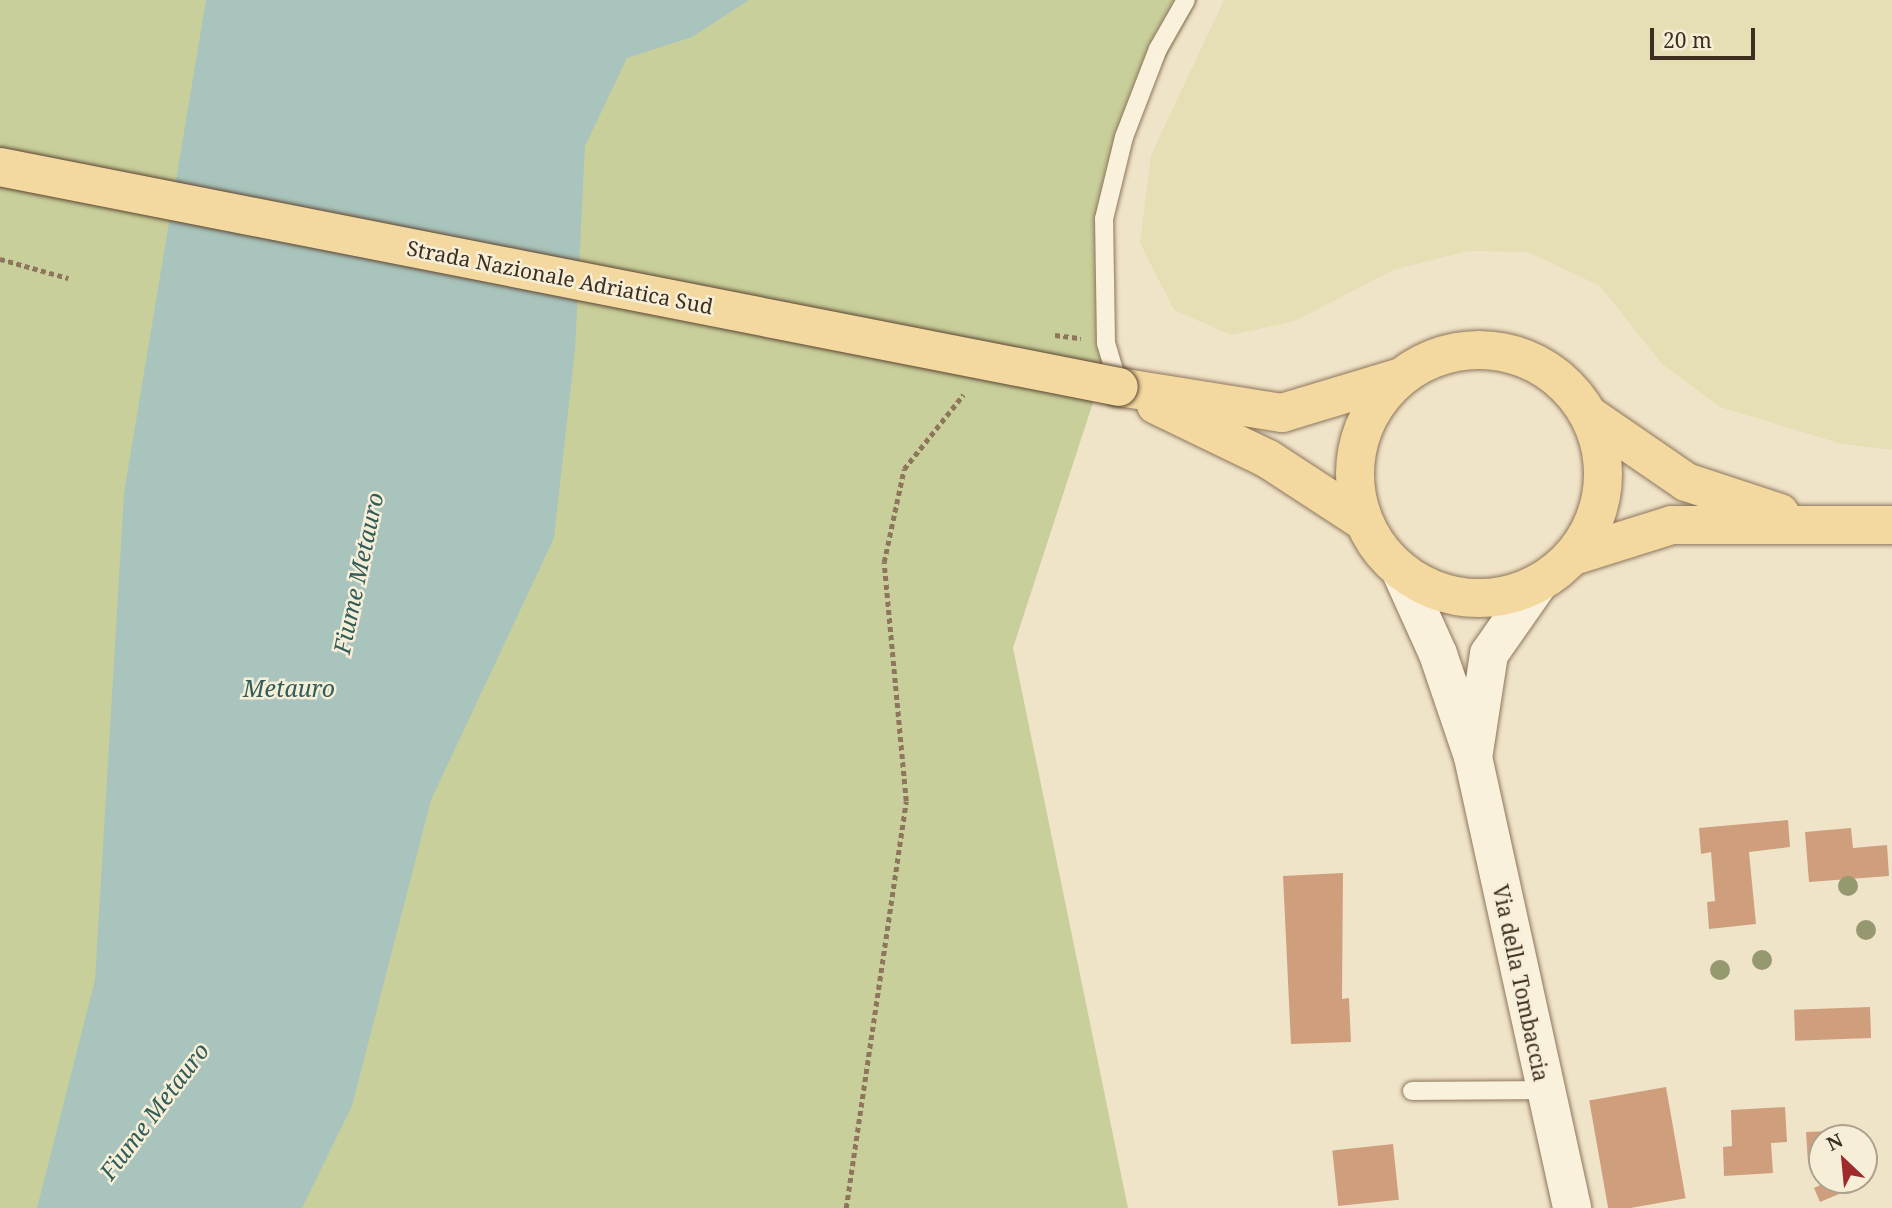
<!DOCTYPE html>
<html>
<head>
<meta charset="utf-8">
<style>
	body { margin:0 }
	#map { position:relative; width:1892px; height:1208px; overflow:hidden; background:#f0e4c8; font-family:"Noto Serif",serif }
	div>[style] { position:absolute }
	.farmland>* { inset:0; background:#e6deb5 }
	.green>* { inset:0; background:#c9cf9b }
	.water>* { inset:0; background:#a9c4bc }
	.building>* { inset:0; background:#cf9f7d; transform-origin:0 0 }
	.path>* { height:4.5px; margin-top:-2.25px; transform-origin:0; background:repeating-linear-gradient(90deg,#8d765c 0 5px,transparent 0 8.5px) }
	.roads { filter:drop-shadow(0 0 2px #8d765c) drop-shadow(0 0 2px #8d765c) }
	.lane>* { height:18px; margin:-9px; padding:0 9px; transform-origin:9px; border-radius:9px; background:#faf1dc }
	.secondary>* { height:38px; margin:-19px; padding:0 19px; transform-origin:19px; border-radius:19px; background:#faf1dc }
	.primary>* { height:38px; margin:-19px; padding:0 19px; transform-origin:19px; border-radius:19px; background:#f3d9a0 }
	.primary>.ring { margin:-19px; padding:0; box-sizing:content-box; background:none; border:38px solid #f3d9a0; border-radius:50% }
	.bridges { filter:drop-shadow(0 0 2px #5b4430) drop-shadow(0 0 2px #5b4430) }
	.primary-bridge>* { height:38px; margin:-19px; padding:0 19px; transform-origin:19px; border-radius:19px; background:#f3d9a0 }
	.trees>* { width:20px; height:20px; margin:-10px; border-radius:50%; background:#96986f }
	span { translate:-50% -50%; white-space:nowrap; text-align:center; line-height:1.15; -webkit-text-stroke:5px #f7eed8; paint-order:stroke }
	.street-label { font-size:21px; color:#3d2e20 }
	.water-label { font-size:23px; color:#2f5d5a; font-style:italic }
	.north { position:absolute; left:1808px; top:1124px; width:70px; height:70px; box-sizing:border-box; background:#f7eed8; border:2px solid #ada18e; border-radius:50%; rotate:334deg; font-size:19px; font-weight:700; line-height:28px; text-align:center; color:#3d2e20 }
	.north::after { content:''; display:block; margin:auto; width:24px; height:32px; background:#9e2a2b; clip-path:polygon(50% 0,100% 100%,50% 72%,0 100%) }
	.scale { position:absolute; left:1650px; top:28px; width:105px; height:32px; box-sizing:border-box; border:4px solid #3d2e20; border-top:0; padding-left:9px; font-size:21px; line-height:24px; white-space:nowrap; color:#3d2e20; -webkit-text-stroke:5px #f7eed8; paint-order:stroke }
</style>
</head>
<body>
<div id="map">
	<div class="farmland">
		<div style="clip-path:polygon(1224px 0,1892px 0,1892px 450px,1842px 444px,1720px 407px,1662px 364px,1600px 286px,1528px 252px,1468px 251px,1393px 270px,1295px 321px,1231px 335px,1174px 310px,1140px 243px,1151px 155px)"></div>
	</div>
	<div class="green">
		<div style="clip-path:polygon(0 0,1198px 0,1112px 156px,1101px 378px,1013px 648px,1128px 1208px,0 1208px)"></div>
	</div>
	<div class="water">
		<div style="clip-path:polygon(206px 0,749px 0,692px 37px,627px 58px,585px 146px,575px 350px,554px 538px,431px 800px,352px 1106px,302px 1208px,37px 1208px,95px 980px,124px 493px)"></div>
	</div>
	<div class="building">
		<div style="clip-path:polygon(1788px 820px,1790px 847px,1749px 852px,1756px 924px,1709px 929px,1707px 902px,1715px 901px,1711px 852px,1701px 854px,1699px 828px)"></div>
		<div style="clip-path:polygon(1851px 828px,1853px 848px,1887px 845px,1889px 876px,1809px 882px,1805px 832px)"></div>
		<div style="clip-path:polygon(1343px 873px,1342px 999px,1349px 998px,1351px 1042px,1291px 1044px,1283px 876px)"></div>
		<div style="left:1870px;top:1007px;width:31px;height:76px;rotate:88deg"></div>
		<div style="left:1666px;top:1087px;width:113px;height:78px;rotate:80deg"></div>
		<div style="clip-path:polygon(1785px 1107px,1787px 1142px,1771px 1143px,1773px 1173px,1724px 1176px,1723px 1147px,1732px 1146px,1731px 1110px)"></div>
		<div style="clip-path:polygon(1852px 1130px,1852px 1138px,1822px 1138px,1822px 1162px,1808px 1163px,1806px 1132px)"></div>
		<div style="left:1393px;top:1144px;width:56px;height:61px;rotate:84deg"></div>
		<div style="clip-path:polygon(1831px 1180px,1847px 1180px,1851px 1189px,1820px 1202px,1814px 1188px)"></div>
	</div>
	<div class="path">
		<div style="left:0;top:259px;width:71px;rotate:15.6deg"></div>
		<div style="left:1055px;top:335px;width:26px;rotate:7deg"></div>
		<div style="left:846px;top:1208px;width:411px;rotate:-81.6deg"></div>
		<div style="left:906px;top:801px;width:240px;rotate:-95.3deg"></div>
		<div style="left:884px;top:562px;width:95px;rotate:-77.9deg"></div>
		<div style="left:904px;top:469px;width:95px;rotate:-51.4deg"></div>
	</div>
	<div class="roads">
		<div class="lane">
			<div style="left:1119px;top:387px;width:46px;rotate:-106.5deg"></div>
			<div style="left:1106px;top:343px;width:124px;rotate:-90.9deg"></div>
			<div style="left:1104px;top:219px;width:84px;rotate:-76.3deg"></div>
			<div style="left:1124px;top:137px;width:94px;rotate:-68.9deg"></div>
			<div style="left:1158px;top:49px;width:56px;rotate:-60.3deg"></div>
			<div style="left:1412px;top:1091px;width:132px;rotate:-0.4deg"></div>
		</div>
		<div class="secondary">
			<div style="left:1401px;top:572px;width:90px;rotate:65.7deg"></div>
			<div style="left:1438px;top:654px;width:109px;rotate:71.2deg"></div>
			<div style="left:1473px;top:757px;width:462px;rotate:77.6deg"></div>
			<div style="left:1474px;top:752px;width:99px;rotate:-81.3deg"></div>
			<div style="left:1489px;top:654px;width:85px;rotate:-55deg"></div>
		</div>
		<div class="primary">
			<div class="ring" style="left:1355px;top:350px;width:210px;height:210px"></div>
			<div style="left:1119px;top:387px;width:165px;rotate:9.1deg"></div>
			<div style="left:1282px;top:413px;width:124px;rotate:-16.8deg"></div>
			<div style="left:1156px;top:405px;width:124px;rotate:25.7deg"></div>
			<div style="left:1268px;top:459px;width:113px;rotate:33.1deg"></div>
			<div style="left:1590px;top:416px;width:116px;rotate:34.5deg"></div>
			<div style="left:1686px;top:482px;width:99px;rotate:18.3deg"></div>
			<div style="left:1573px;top:556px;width:104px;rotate:-17.4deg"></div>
			<div style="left:1672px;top:525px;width:220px"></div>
		</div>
	</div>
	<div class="bridges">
		<div class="primary-bridge">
			<div style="left:0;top:167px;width:1140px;rotate:11.12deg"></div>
		</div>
	</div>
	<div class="trees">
		<div style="left:1848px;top:886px"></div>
		<div style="left:1866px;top:930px"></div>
		<div style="left:1762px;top:960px"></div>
		<div style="left:1720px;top:970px"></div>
	</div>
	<div class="street-label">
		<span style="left:560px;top:277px;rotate:11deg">Strada Nazionale Adriatica Sud</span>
		<span style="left:1521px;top:983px;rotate:78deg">Via della Tombaccia</span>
	</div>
	<div class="water-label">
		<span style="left:358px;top:573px;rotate:-78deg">Fiume Metauro</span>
		<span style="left:289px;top:688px">Metauro</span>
		<span style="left:154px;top:1111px;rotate:-53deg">Fiume Metauro</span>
	</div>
	<div class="north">N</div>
	<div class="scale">20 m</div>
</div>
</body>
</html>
